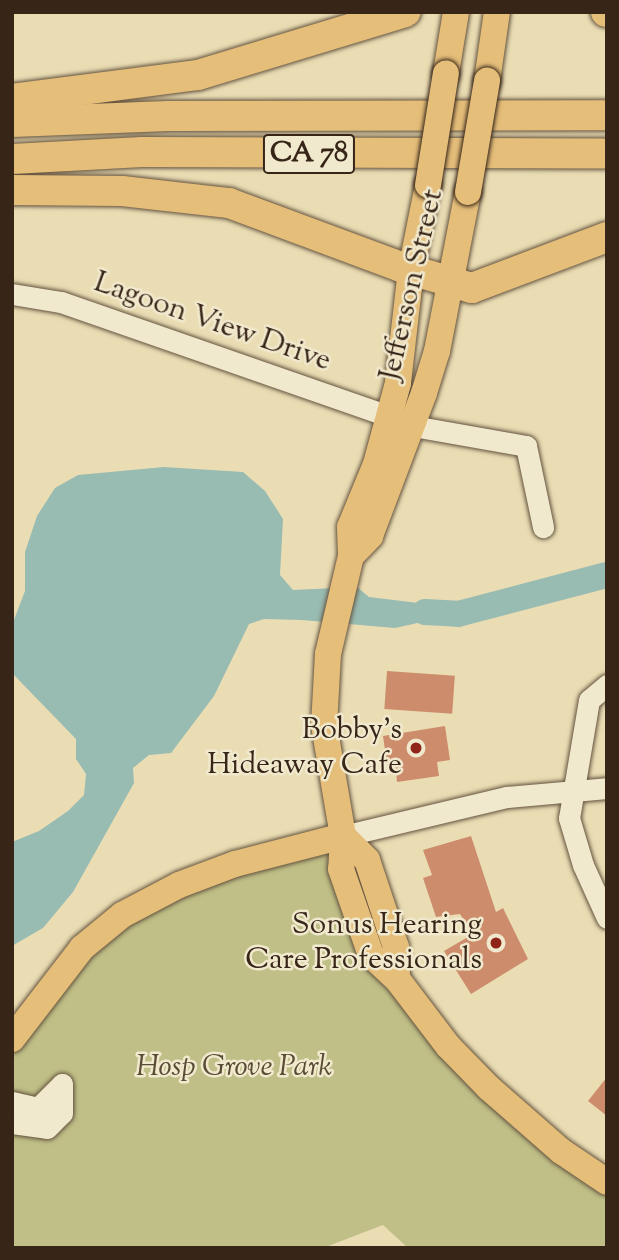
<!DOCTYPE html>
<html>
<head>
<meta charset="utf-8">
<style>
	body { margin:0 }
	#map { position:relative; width:619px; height:1260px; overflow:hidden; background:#eaddb4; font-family:"Sorts Mill Goudy",serif }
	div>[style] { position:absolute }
	.green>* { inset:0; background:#bfbf87 }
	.water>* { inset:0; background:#98bbb2 }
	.river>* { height:26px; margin:-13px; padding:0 13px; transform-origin:13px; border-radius:13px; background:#98bbb2 }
	.building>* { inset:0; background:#cd8c6c; transform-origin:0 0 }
	.roads { filter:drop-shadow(0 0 2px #64533f) drop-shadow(0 0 2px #64533f) }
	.minor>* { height:21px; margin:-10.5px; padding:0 10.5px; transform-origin:10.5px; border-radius:10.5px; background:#f1e9ce }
	.major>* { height:26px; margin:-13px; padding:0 13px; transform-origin:13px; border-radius:13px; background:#e5be7a }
	.highway>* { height:30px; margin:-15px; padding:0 15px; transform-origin:15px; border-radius:15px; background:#e5be7a }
	.bridges { filter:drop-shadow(0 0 2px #372518) drop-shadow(0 0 2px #372518) }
	.major-bridge>* { height:26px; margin:-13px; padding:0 13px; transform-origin:13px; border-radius:13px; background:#e5be7a }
	.dots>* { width:19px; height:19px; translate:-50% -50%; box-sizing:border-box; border:4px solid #f1e9ce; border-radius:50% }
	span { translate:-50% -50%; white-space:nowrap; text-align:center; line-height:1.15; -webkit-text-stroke:5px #f1e9ce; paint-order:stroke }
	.shield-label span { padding:2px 5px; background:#f1e9ce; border:2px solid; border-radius:5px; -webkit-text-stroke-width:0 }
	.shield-label { font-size:28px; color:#372518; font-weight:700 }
	.street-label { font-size:30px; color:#372518 }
	.poi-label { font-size:30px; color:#372518 }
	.right { translate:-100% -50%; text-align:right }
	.park-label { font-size:30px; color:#594c34; font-style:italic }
	.frame { position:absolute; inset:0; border:14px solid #372518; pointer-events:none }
</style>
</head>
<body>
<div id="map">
	<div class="green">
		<div style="clip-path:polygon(338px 845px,376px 956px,607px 1188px,607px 1248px,408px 1248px,383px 1225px,323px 1248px,12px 1248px,12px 1056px,54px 992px,99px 943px,192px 887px)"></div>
	</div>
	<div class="water">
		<div style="clip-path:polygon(164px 467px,243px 472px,265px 491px,283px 519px,280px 575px,293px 590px,357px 587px,369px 597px,451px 607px,458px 614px,395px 628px,302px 620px,264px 619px,249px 624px,214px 696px,171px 753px,149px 755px,133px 768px,134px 783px,73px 892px,43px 928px,12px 946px,12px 842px,39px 831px,68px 811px,84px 795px,86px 774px,76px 759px,76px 739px,12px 673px,12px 625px,25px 591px,25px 552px,37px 516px,55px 488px,78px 475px)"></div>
	</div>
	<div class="river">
		<div style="left:425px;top:612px;width:33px;rotate:3deg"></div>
		<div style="left:458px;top:614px;width:154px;rotate:-14.7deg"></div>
	</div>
	<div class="building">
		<div style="left:387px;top:671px;width:68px;height:38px;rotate:4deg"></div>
		<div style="clip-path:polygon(445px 726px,450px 760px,437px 762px,439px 776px,397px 782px,396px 770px,388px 771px,383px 736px)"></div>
		<div style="clip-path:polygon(471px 836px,496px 912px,503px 908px,528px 959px,471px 994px,444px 951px,473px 934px,460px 914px,436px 917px,423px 878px,432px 875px,423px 850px)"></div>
		<div style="clip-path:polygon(607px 1077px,607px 1116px,588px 1101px)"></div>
	</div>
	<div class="roads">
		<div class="minor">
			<div style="left:12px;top:294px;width:50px;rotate:9.3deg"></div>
			<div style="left:61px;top:302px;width:349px;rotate:19.2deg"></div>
			<div style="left:413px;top:426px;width:115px;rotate:10deg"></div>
			<div style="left:526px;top:446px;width:83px;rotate:78.1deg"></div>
			<div style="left:607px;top:685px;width:23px;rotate:140deg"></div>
			<div style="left:589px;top:700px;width:120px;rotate:99.6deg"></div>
			<div style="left:569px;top:818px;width:49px;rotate:73.4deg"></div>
			<div style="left:583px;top:865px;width:58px;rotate:65.6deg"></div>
			<div style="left:343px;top:836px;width:169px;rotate:-13.4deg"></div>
			<div style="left:507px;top:797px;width:100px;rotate:-5.1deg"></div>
			<div style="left:12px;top:1102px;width:27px;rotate:13deg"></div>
			<div style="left:38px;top:1108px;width:34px;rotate:-45deg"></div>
			<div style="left:12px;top:1123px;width:35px;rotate:8deg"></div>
			<div style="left:47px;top:1128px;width:21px;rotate:-45deg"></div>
			<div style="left:62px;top:1113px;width:29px;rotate:-90deg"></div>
		</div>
		<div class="major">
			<div style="left:446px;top:73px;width:62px;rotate:-80.7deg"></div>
			<div style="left:487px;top:81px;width:70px;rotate:-81.8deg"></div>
			<div style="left:428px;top:185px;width:87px;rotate:101.3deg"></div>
			<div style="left:411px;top:270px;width:114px;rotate:96.6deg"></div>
			<div style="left:398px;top:383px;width:84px;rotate:105.2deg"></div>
			<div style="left:376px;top:464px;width:68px;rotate:112.4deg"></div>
			<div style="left:350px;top:527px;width:29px;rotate:88deg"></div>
			<div style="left:351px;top:556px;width:101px;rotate:103.2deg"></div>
			<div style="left:328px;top:654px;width:71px;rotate:93.2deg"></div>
			<div style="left:324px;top:725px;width:113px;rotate:80.3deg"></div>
			<div style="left:343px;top:836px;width:33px;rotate:93deg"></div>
			<div style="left:341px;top:869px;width:91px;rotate:70.8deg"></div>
			<div style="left:371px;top:955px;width:35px;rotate:43deg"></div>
			<div style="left:397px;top:979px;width:84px;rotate:52.7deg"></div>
			<div style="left:448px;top:1046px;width:59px;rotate:45.7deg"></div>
			<div style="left:489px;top:1088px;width:96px;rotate:41.2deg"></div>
			<div style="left:561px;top:1151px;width:55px;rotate:34deg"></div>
			<div style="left:351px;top:556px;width:28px;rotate:-46deg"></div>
			<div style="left:370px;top:536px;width:153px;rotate:-69.3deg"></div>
			<div style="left:424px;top:393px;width:44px;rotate:-72.8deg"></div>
			<div style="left:437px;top:351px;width:162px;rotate:-79deg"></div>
			<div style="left:343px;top:836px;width:34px;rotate:45deg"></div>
			<div style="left:367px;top:860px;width:92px;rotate:71.6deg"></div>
			<div style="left:396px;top:947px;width:32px;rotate:88deg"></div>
			<div style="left:12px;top:1039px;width:115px;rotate:-52.4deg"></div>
			<div style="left:82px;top:948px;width:52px;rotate:-39.5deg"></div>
			<div style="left:122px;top:915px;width:64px;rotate:-27.8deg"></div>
			<div style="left:179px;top:885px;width:60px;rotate:-20.6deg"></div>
			<div style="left:235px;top:864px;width:112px;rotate:-14.5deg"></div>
		</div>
		<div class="highway">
			<div style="left:606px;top:12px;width:1px"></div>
			<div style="left:12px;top:99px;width:188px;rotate:-7.4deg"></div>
			<div style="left:198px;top:75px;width:217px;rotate:-16.9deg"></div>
			<div style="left:12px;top:122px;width:156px;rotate:-2.2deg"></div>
			<div style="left:168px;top:116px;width:439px;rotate:-0.1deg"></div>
			<div style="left:12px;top:159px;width:130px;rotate:-3.1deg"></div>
			<div style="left:142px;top:152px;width:465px;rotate:0.2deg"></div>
			<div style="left:12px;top:190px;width:110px;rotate:0.5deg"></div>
			<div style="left:122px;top:191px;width:108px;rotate:6.4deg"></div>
			<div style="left:229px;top:203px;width:184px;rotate:20.4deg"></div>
			<div style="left:401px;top:267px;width:74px;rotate:16.5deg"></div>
			<div style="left:472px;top:288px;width:144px;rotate:-20.7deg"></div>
		</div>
	</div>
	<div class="bridges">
		<div class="major-bridge">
			<div style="left:428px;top:185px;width:113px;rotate:-80.9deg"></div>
			<div style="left:468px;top:192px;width:113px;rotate:-80.3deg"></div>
		</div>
	</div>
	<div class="dots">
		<div style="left:416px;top:748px;background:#8f2418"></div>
		<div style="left:496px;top:943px;background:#8f2418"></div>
	</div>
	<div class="shield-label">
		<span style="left:309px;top:154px">CA 78</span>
	</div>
	<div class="street-label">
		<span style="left:413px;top:285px;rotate:-77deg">Jefferson Street</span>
		<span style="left:212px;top:323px;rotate:19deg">Lagoon View Drive</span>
	</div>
	<div class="poi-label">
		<span class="right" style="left:402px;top:748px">Bobby's<br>Hideaway Cafe</span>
		<span class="right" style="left:482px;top:943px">Sonus Hearing<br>Care Professionals</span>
	</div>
	<div class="park-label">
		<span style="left:234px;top:1068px">Hosp Grove Park</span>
	</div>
	<div class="frame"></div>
</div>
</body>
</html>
